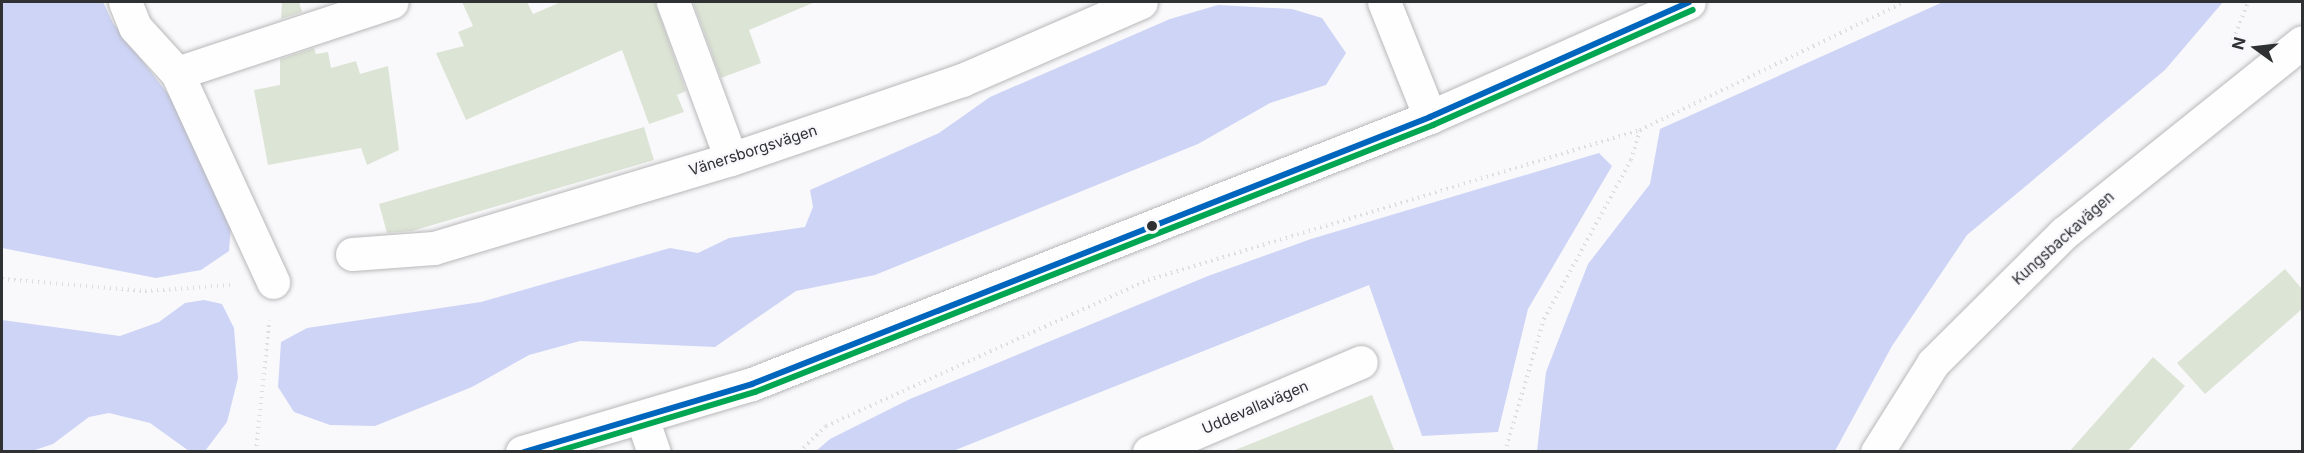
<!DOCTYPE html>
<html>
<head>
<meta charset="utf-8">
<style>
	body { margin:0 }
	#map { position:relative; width:2304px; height:453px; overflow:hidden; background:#f9f9fb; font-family:Inter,sans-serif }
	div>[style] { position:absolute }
	.forest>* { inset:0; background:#ced4f6 }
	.building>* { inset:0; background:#dce4d5 }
	.path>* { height:4px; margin-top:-2px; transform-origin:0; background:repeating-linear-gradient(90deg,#dddede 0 1.5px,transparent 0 6px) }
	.roads { filter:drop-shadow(0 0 2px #b8b8ba) drop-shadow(0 0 2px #b8b8ba) }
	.minor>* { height:33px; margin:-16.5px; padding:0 16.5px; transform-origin:16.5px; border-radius:16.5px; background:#fefefe }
	.bus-1>* { height:6px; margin:-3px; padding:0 3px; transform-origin:3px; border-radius:3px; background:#0065bd }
	.bus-2>* { height:6px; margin:-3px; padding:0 3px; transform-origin:3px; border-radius:3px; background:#00a651 }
	.dots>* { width:16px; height:16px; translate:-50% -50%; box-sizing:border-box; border:3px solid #f8f8fc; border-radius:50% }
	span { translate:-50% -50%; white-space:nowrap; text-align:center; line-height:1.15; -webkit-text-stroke:4.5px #f8f8fc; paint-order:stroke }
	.street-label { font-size:15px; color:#303132 }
	.frame { position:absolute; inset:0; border:3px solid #303132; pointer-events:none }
	.north { position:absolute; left:2226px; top:18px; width:60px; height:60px; -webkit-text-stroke:4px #f8f8fc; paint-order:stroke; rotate:285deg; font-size:16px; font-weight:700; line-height:24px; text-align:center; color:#303132 }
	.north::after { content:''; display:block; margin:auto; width:21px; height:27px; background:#303132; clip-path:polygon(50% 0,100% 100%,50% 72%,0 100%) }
</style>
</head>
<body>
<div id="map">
	<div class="forest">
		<div style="clip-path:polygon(2px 2px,103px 2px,113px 23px,182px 112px,231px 226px,229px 251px,201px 270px,156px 278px,2px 248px)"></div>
		<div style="clip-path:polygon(1943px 2px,2223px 2px,2165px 70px,1967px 235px,1892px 346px,1835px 451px,1537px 451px,1546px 372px,1588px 264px,1650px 184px,1660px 129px)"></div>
		<div style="clip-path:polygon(1218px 5px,1292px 9px,1322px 18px,1346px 53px,1326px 85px,1270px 103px,1198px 144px,875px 275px,796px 291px,715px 347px,580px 341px,529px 355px,472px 387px,375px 426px,330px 425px,294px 412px,278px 387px,281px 342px,307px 328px,481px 302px,670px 248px,698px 253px,729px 238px,805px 227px,813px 207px,810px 190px,939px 133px,990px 97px,1170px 19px)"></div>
		<div style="clip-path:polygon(1599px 153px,1612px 166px,1528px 309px,1498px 432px,1422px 436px,1369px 285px,953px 451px,816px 451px,830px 439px,910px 399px,1208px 276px,1311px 239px)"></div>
		<div style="clip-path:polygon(204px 300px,222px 304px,234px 328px,238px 378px,227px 422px,205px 451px,189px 451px,150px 423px,109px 413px,89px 417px,53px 444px,32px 451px,2px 451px,2px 320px,120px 336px,159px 322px,185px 303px)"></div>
	</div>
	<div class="building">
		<div style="clip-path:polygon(282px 2px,299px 2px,302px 12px,281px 19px)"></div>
		<div style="clip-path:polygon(462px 2px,527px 2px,533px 14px,561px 2px,655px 2px,686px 91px,677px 95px,684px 112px,649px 124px,622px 50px,466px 120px,436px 53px,464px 46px,458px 32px,473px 26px)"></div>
		<div style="clip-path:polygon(693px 2px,815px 2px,749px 30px,761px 63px,721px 78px)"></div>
		<div style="clip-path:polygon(314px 48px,316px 54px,328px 52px,331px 68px,356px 61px,360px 74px,388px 66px,399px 150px,367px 165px,361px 148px,268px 165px,254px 90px,280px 85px,280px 59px)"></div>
		<div style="clip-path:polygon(644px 127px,654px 160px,412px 231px,387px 233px,379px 204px)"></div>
		<div style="clip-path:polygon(2285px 269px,2302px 289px,2302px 309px,2205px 394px,2177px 363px)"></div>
		<div style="clip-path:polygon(2153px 357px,2185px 386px,2127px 452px,2069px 452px)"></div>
		<div style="clip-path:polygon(1372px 395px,1395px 452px,1236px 452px,1235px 450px)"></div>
	</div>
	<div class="path">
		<div style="left:2231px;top:45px;width:46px;rotate:-68.4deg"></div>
		<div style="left:2px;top:279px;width:144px;rotate:4.8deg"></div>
		<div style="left:145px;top:291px;width:86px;rotate:-4deg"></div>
		<div style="left:256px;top:452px;width:132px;rotate:-84.3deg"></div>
		<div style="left:799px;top:452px;width:37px;rotate:-44deg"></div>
		<div style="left:826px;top:426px;width:354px;rotate:-24.4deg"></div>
		<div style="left:1148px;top:280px;width:514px;rotate:-16.96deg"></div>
		<div style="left:1640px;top:130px;width:294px;rotate:-25.8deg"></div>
		<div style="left:1505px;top:452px;width:139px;rotate:-73.7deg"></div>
		<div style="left:1544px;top:319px;width:181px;rotate:-61.3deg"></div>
		<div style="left:1631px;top:160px;width:31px;rotate:-73deg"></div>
	</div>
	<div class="roads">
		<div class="minor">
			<div style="left:125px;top:2px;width:27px;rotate:68deg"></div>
			<div style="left:135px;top:27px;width:62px;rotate:47.6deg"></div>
			<div style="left:177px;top:73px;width:230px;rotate:65.3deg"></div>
			<div style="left:673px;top:2px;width:167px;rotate:69.7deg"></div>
			<div style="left:1384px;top:2px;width:124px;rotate:68.2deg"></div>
			<div style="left:177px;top:73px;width:226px;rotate:-18.3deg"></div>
			<div style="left:352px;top:254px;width:82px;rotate:-4.2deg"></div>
			<div style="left:434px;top:248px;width:310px;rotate:-16.7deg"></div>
			<div style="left:731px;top:159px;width:244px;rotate:-18.9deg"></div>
			<div style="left:962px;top:80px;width:195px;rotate:-23.5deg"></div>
			<div style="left:642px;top:418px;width:36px;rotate:71deg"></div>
			<div style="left:522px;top:452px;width:240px;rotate:-16.5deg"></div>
			<div style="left:752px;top:384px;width:729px;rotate:-21.49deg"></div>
			<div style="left:1430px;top:117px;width:283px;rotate:-23.9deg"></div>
			<div style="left:1149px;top:452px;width:230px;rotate:-23deg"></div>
			<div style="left:1877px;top:452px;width:105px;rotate:-57.8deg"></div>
			<div style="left:1933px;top:363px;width:185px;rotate:-44.8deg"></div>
			<div style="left:2064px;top:233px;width:305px;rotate:-38.7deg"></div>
		</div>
	</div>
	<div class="bus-1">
		<div style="left:524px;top:452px;width:238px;rotate:-16.6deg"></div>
		<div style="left:752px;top:384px;width:729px;rotate:-21.49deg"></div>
		<div style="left:1430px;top:117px;width:283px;rotate:-23.9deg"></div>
	</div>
	<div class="bus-2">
		<div style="left:555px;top:452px;width:209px;rotate:-16.7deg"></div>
		<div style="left:755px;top:392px;width:729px;rotate:-21.49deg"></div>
		<div style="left:1433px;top:125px;width:284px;rotate:-23.9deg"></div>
	</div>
	<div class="dots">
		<div style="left:1152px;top:226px;background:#303132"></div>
	</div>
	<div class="street-label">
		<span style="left:753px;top:150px;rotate:-18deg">Vänersborgsvägen</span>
		<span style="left:2063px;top:238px;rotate:-42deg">Kungsbackavägen</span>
		<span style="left:1255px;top:407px;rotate:-23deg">Uddevallavägen</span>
	</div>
	<div class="frame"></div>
	<div class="north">N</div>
</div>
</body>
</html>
